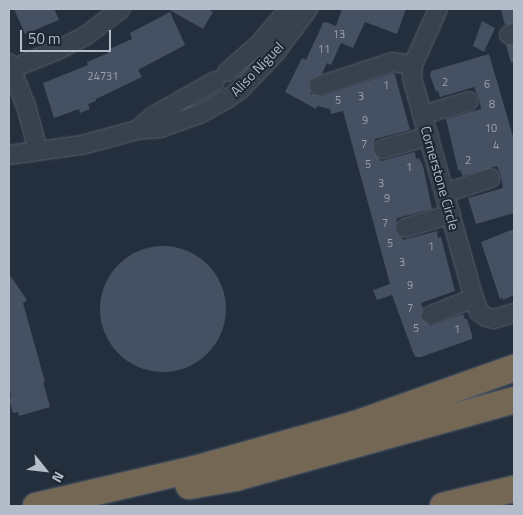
<!DOCTYPE html>
<html>
<head>
<meta charset="utf-8">
<style>
	body { margin:0 }
	#map { position:relative; width:523px; height:515px; overflow:hidden; background:#242f3e; font-family:"Titillium Web",sans-serif }
	div>[style] { position:absolute }
	.building>* { inset:0; background:#455162 }
	.round { border-radius:50% }
	.roads { filter:drop-shadow(0 0 1px #565f6c) drop-shadow(0 0 1px #565f6c) }
	.minor>* { height:18px; margin:-9px; padding:0 9px; transform-origin:9px; border-radius:9px; background:#38414e }
	.highway>* { height:26px; margin:-13px; padding:0 13px; transform-origin:13px; border-radius:13px; background:#746855 }
	span { translate:-50% -50%; white-space:nowrap; text-align:center; line-height:1.15; -webkit-text-stroke:4px #1d2633; paint-order:stroke }
	.number-label { font-size:11px; color:#98a1af }
	.number-label span { -webkit-text-stroke-width:0 }
	.street-label { font-size:14px; color:#b4bcc9 }
	.frame { position:absolute; inset:0; border:10px solid #b4bcc9; pointer-events:none }
	.north { position:absolute; left:20px; top:445px; width:50px; height:50px; -webkit-text-stroke:4px #1d2633; paint-order:stroke; rotate:119deg; font-size:14px; font-weight:700; line-height:20px; text-align:center; color:#b4bcc9 }
	.north::after { content:''; display:block; margin:auto; width:18px; height:22px; background:#b4bcc9; clip-path:polygon(50% 0,100% 100%,50% 72%,0 100%) }
	.scale { position:absolute; left:20px; top:30px; width:91px; height:22px; box-sizing:border-box; border:2px solid #b4bcc9; border-top:0; padding-left:6px; font-size:15px; line-height:18px; white-space:nowrap; color:#b4bcc9; -webkit-text-stroke:4px #1d2633; paint-order:stroke }
</style>
</head>
<body>
<div id="map">
	<div class="building">
		<div style="clip-path:polygon(14px 9px,54px 9px,59px 20px,25px 34px)"></div>
		<div style="clip-path:polygon(168px 9px,207px 9px,213px 12px,203px 29px)"></div>
		<div style="clip-path:polygon(342px 9px,406px 9px,397px 34px,365px 22px,353px 48px,341px 43px,331px 65px,327px 63px,322px 74px,311px 79px,309px 84px,311px 94px,322px 96px,393px 73px,395px 75px,410px 130px,375px 139px,373px 151px,381px 161px,415px 152px,416px 159px,419px 158px,423px 166px,432px 209px,397px 218px,395px 231px,403px 240px,437px 231px,438px 238px,441px 237px,455px 291px,421px 303px,423px 308px,421px 318px,430px 326px,463px 314px,465px 319px,467px 319px,472px 335px,472px 339px,421px 357px,416px 357px,414px 355px,392px 295px,377px 300px,373px 290px,390px 284px,343px 111px,331px 114px,330px 109px,317px 106px,316px 109px,285px 92px,302px 58px,306px 60px,323px 23px,326px 22px,336px 26px)"></div>
		<div style="clip-path:polygon(501px 9px,514px 9px,514px 23px,505px 25px)"></div>
		<div style="clip-path:polygon(170px 12px,185px 45px,138px 70px,142px 77px,96px 99px,96px 101px,88px 104px,90px 109px,80px 113px,79px 109px,54px 118px,43px 83px,88px 65px,87px 62px,108px 53px,107px 50px,132px 39px,130px 33px)"></div>
		<div style="clip-path:polygon(482px 21px,495px 28px,484px 52px,473px 46px)"></div>
		<div style="clip-path:polygon(514px 44px,514px 62px,511px 63px,506px 45px)"></div>
		<div style="clip-path:polygon(489px 54px,514px 140px,514px 213px,476px 224px,468px 198px,503px 188px,501px 175px,497px 166px,463px 176px,460px 170px,458px 170px,446px 119px,481px 109px,479px 98px,474px 87px,440px 97px,438px 91px,436px 92px,430px 75px,431px 71px)"></div>
		<div style="clip-path:polygon(514px 229px,514px 295px,503px 300px,503px 298px,500px 299px,481px 242px)"></div>
		<div class="round" style="left:100px;top:246px;width:126px;height:126px"></div>
		<div style="clip-path:polygon(9px 274px,27px 300px,23px 303px,45px 382px,43px 382px,50px 407px,19px 416px,18px 412px,13px 413px,9px 398px,11px 396px,9px 387px)"></div>
	</div>
	<div class="roads">
		<div class="minor">
			<div style="left:438px;top:9px;width:61px;rotate:114.1deg"></div>
			<div style="left:413px;top:65px;width:13px;rotate:94deg"></div>
			<div style="left:412px;top:78px;width:229px;rotate:74.3deg"></div>
			<div style="left:474px;top:298px;width:15px;rotate:70deg"></div>
			<div style="left:479px;top:312px;width:9px;rotate:36deg"></div>
			<div style="left:486px;top:317px;width:8px;rotate:14deg"></div>
			<div style="left:494px;top:319px;width:21px;rotate:-17deg"></div>
			<div style="left:509px;top:35px;width:5px;rotate:-22deg"></div>
			<div style="left:9px;top:63px;width:46px;rotate:68.4deg"></div>
			<div style="left:26px;top:106px;width:46px;rotate:74.7deg"></div>
			<div style="left:11px;top:69px;width:51px;rotate:-22deg"></div>
			<div style="left:58px;top:50px;width:29px;rotate:-27deg"></div>
			<div style="left:84px;top:37px;width:46px;rotate:-37.1deg"></div>
			<div style="left:227px;top:72px;width:41px;rotate:-41.1deg"></div>
			<div style="left:258px;top:45px;width:48px;rotate:-49.3deg"></div>
			<div style="left:319px;top:86px;width:77px;rotate:-18.2deg"></div>
			<div style="left:392px;top:62px;width:21px;rotate:8deg"></div>
			<div style="left:422px;top:115px;width:49px;rotate:-16.6deg"></div>
			<div style="left:137px;top:130px;width:21px;rotate:-41deg"></div>
			<div style="left:153px;top:116px;width:71px;rotate:-29.4deg"></div>
			<div style="left:383px;top:149px;width:48px;rotate:-15.8deg"></div>
			<div style="left:9px;top:155px;width:74px;rotate:-7.8deg"></div>
			<div style="left:82px;top:145px;width:57px;rotate:-15.3deg"></div>
			<div style="left:137px;top:130px;width:23px;rotate:-5deg"></div>
			<div style="left:160px;top:128px;width:42px;rotate:-19.3deg"></div>
			<div style="left:200px;top:114px;width:31px;rotate:-29deg"></div>
			<div style="left:227px;top:99px;width:16px;rotate:-35deg"></div>
			<div style="left:240px;top:90px;width:52px;rotate:-46.5deg"></div>
			<div style="left:276px;top:52px;width:54px;rotate:-53.3deg"></div>
			<div style="left:445px;top:193px;width:48px;rotate:-18.1deg"></div>
			<div style="left:405px;top:228px;width:48px;rotate:-16.9deg"></div>
			<div style="left:431px;top:315px;width:46px;rotate:-21.6deg"></div>
		</div>
		<div class="highway">
			<div style="left:189px;top:486px;width:47px;rotate:-9.9deg"></div>
			<div style="left:235px;top:478px;width:290px;rotate:-15.6deg"></div>
			<div style="left:36px;top:506px;width:163px;rotate:-13.1deg"></div>
			<div style="left:195px;top:469px;width:167px;rotate:-15.6deg"></div>
			<div style="left:356px;top:424px;width:168px;rotate:-19.5deg"></div>
			<div style="left:443px;top:506px;width:73px;rotate:-13.5deg"></div>
		</div>
	</div>
	<div class="number-label">
		<span style="left:339px;top:34px">13</span>
		<span style="left:324px;top:49px">11</span>
		<span style="left:103px;top:76px">24731</span>
		<span style="left:445px;top:82px">2</span>
		<span style="left:487px;top:84px">6</span>
		<span style="left:386px;top:85px">1</span>
		<span style="left:361px;top:96px">3</span>
		<span style="left:338px;top:100px">5</span>
		<span style="left:492px;top:104px">8</span>
		<span style="left:365px;top:120px">9</span>
		<span style="left:491px;top:128px">10</span>
		<span style="left:364px;top:144px">7</span>
		<span style="left:496px;top:145px">4</span>
		<span style="left:468px;top:160px">2</span>
		<span style="left:368px;top:164px">5</span>
		<span style="left:409px;top:167px">1</span>
		<span style="left:381px;top:183px">3</span>
		<span style="left:387px;top:198px">9</span>
		<span style="left:385px;top:223px">7</span>
		<span style="left:390px;top:243px">5</span>
		<span style="left:431px;top:246px">1</span>
		<span style="left:402px;top:262px">3</span>
		<span style="left:410px;top:285px">9</span>
		<span style="left:410px;top:308px">7</span>
		<span style="left:416px;top:328px">5</span>
		<span style="left:457px;top:329px">1</span>
	</div>
	<div class="street-label">
		<span style="left:257px;top:69px;rotate:-46deg">Aliso Niguel</span>
		<span style="left:440px;top:178px;rotate:74deg">Cornerstone Circle</span>
	</div>
	<div class="frame"></div>
	<div class="north">N</div>
	<div class="scale">50 m</div>
</div>
</body>
</html>
